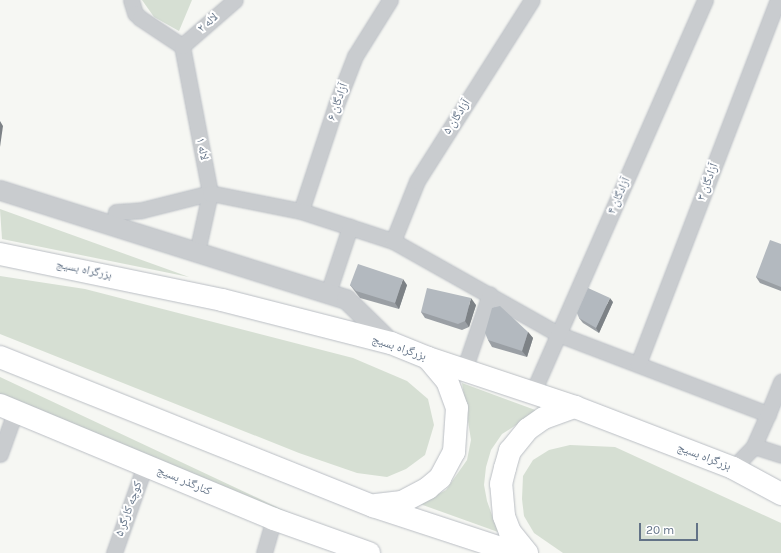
<!DOCTYPE html>
<html>
<head>
<meta charset="utf-8">
<style>
	body { margin:0 }
	#map { position:relative; width:781px; height:553px; overflow:hidden; background:#f6f7f3; font-family:Karla,"Noto Naskh Arabic",sans-serif }
	div>[style] { position:absolute }
	.green>* { inset:0; background:#d6dfd3 }
	.roads { filter:drop-shadow(0 0 1px #babec4) drop-shadow(0 0 1px #babec4) }
	.minor>* { height:15px; margin:-7.5px; padding:0 7.5px; transform-origin:7.5px; border-radius:7.5px; background:#c9cccf }
	.tertiary>* { height:19px; margin:-9.5px; padding:0 9.5px; transform-origin:9.5px; border-radius:9.5px; background:#c9cccf }
	.secondary>* { height:22px; margin:-11px; padding:0 11px; transform-origin:11px; border-radius:11px; background:#fff }
	.trunk>* { height:22px; margin:-11px; padding:0 11px; transform-origin:11px; border-radius:11px; background:#fff }
	.wall>* { inset:0; background:#9a9fa4 }
	.shaded-wall>* { inset:0; background:#7d8286 }
	.building>* { inset:0; background:#b3b9bf }
	span { translate:-50% -50%; white-space:nowrap; text-align:center; line-height:1.15; -webkit-text-stroke:4px #fff; paint-order:stroke }
	.street-label { font-size:12px; color:#637387 }
	.scale { position:absolute; left:639px; top:523px; width:59px; height:18px; box-sizing:border-box; border:2px solid #637387; border-top:0; padding-left:5px; font-size:12px; line-height:14px; white-space:nowrap; color:#637387; -webkit-text-stroke:3px #fff; paint-order:stroke }
</style>
</head>
<body>
<div id="map">
	<div class="green">
		<div style="clip-path:polygon(142px 0,192px 0,179px 31px,154px 17px)"></div>
		<div style="clip-path:polygon(0 209px,189px 277px,2px 239px)"></div>
		<div style="clip-path:polygon(0 276px,85px 289px,353px 358px,407px 381px,428px 399px,434px 425px,425px 455px,406px 469px,387px 477px,357px 473px,299px 453px,0 334px)"></div>
		<div style="clip-path:polygon(0 377px,283px 510px,335px 531px,88px 435px,0 394px)"></div>
		<div style="clip-path:polygon(462px 383px,538px 411px,502px 434px,491px 450px,486px 467px,484px 485px,487px 501px,498px 532px,420px 504px,446px 490px,467px 460px,471px 440px)"></div>
		<div style="clip-path:polygon(570px 445px,615px 447px,781px 523px,781px 553px,563px 553px,534px 533px,524px 516px,522px 499px,523px 476px,533px 460px,549px 450px)"></div>
	</div>
	<div class="roads">
		<div class="minor">
			<div style="left:131px;top:0;width:14px;rotate:73deg"></div>
			<div style="left:135px;top:13px;width:7px;rotate:45deg"></div>
			<div style="left:140px;top:18px;width:50px;rotate:33.7deg"></div>
			<div style="left:182px;top:46px;width:150px;rotate:79.2deg"></div>
			<div style="left:210px;top:193px;width:60px;rotate:102.4deg"></div>
			<div style="left:182px;top:46px;width:70px;rotate:-41deg"></div>
			<div style="left:301px;top:211px;width:112px;rotate:-71.7deg"></div>
			<div style="left:336px;top:105px;width:53px;rotate:-68.8deg"></div>
			<div style="left:355px;top:56px;width:66px;rotate:-58deg"></div>
			<div style="left:113px;top:227px;width:15px;rotate:-79deg"></div>
			<div style="left:116px;top:212px;width:26px;rotate:-4deg"></div>
			<div style="left:142px;top:210px;width:70px;rotate:-14deg"></div>
			<div style="left:210px;top:193px;width:93px;rotate:11.2deg"></div>
			<div style="left:301px;top:211px;width:97px;rotate:18.1deg"></div>
			<div style="left:393px;top:241px;width:189px;rotate:29.4deg"></div>
			<div style="left:558px;top:334px;width:225px;rotate:20.9deg"></div>
			<div style="left:768px;top:414px;width:35px;rotate:114deg"></div>
			<div style="left:393px;top:241px;width:65px;rotate:-68.2deg"></div>
			<div style="left:417px;top:181px;width:214px;rotate:-57.6deg"></div>
			<div style="left:328px;top:293px;width:70px;rotate:-71.6deg"></div>
			<div style="left:638px;top:364px;width:390px;rotate:-69deg"></div>
			<div style="left:464px;top:370px;width:80px;rotate:-71.1deg"></div>
			<div style="left:533px;top:392px;width:428px;rotate:-66.3deg"></div>
			<div style="left:768px;top:414px;width:35px;rotate:-68deg"></div>
			<div style="left:0;top:454px;width:45px;rotate:-70.3deg"></div>
			<div style="left:733px;top:468px;width:30px;rotate:-46deg"></div>
			<div style="left:754px;top:446px;width:28px;rotate:18deg"></div>
			<div style="left:114px;top:553px;width:93px;rotate:-70.6deg"></div>
			<div style="left:264px;top:553px;width:35px;rotate:-74deg"></div>
		</div>
		<div class="tertiary">
			<div style="left:0;top:190px;width:363px;rotate:17.5deg"></div>
			<div style="left:346px;top:299px;width:63px;rotate:44.4deg"></div>
		</div>
		<div class="secondary">
			<div style="left:0;top:405px;width:297px;rotate:22.6deg"></div>
			<div style="left:274px;top:519px;width:101px;rotate:19.7deg"></div>
		</div>
		<div class="trunk">
			<div style="left:0;top:254px;width:227px;rotate:11.7deg"></div>
			<div style="left:222px;top:300px;width:174px;rotate:14.3deg"></div>
			<div style="left:391px;top:343px;width:40px;rotate:22deg"></div>
			<div style="left:428px;top:358px;width:155px;rotate:18.4deg"></div>
			<div style="left:575px;top:407px;width:169px;rotate:21.1deg"></div>
			<div style="left:733px;top:468px;width:55px;rotate:28.4deg"></div>
			<div style="left:0;top:357px;width:402px;rotate:21.8deg"></div>
			<div style="left:373px;top:506px;width:151px;rotate:18.2deg"></div>
			<div style="left:376px;top:505px;width:26px;rotate:-7deg"></div>
			<div style="left:402px;top:502px;width:30px;rotate:-28deg"></div>
			<div style="left:428px;top:488px;width:16px;rotate:-40deg"></div>
			<div style="left:440px;top:478px;width:30px;rotate:-62deg"></div>
			<div style="left:454px;top:452px;width:44px;rotate:-86.1deg"></div>
			<div style="left:457px;top:408px;width:29px;rotate:-110deg"></div>
			<div style="left:447px;top:381px;width:30px;rotate:-130deg"></div>
			<div style="left:527px;top:553px;width:27px;rotate:-129deg"></div>
			<div style="left:510px;top:532px;width:17px;rotate:-111deg"></div>
			<div style="left:504px;top:516px;width:32px;rotate:-95deg"></div>
			<div style="left:501px;top:484px;width:16px;rotate:-76deg"></div>
			<div style="left:505px;top:468px;width:18px;rotate:-74deg"></div>
			<div style="left:510px;top:451px;width:28px;rotate:-51deg"></div>
			<div style="left:528px;top:429px;width:19px;rotate:-35deg"></div>
			<div style="left:544px;top:418px;width:33px;rotate:-20deg"></div>
		</div>
	</div>
	<div class="wall">
		<div style="clip-path:polygon(781px 244px,781px 291px,760px 283px,756px 277px)"></div>
		<div style="clip-path:polygon(350px 285px,407px 285px,399px 309px,360px 298px)"></div>
		<div style="clip-path:polygon(613px 302px,599px 333px,583px 323px,579px 318px)"></div>
		<div style="clip-path:polygon(476px 305px,469px 327px,462px 330px,425px 318px,421px 312px)"></div>
		<div style="clip-path:polygon(528px 332px,533px 338px,527px 357px,492px 347px,488px 340px)"></div>
	</div>
	<div class="shaded-wall">
		<div style="clip-path:polygon(0 121px,3px 126px,0 147px)"></div>
		<div style="clip-path:polygon(403px 279px,407px 285px,399px 309px,395px 303px)"></div>
		<div style="clip-path:polygon(471px 298px,476px 305px,469px 327px,465px 321px)"></div>
		<div style="clip-path:polygon(610px 298px,613px 302px,599px 333px,596px 328px)"></div>
		<div style="clip-path:polygon(528px 332px,533px 338px,527px 357px,522px 351px)"></div>
	</div>
	<div class="building">
		<div style="clip-path:polygon(770px 240px,781px 244px,781px 287px,756px 277px)"></div>
		<div style="clip-path:polygon(358px 264px,403px 279px,395px 303px,356px 291px,350px 285px)"></div>
		<div style="clip-path:polygon(427px 288px,471px 298px,465px 321px,458px 324px,421px 312px)"></div>
		<div style="clip-path:polygon(588px 288px,610px 298px,596px 328px,579px 318px,577px 313px)"></div>
		<div style="clip-path:polygon(500px 306px,528px 332px,522px 351px,488px 340px,485px 333px,492px 308px)"></div>
	</div>
	<div class="street-label">
		<span style="left:208px;top:23px;rotate:-41deg">لاله ۲</span>
		<span style="left:338px;top:102px;rotate:-70deg">آزادگان ۶</span>
		<span style="left:457px;top:117px;rotate:-57deg">آزادگان ۵</span>
		<span style="left:202px;top:149px;rotate:79deg">لاله ۱</span>
		<span style="left:708px;top:182px;rotate:-69deg">آزادگان ۳</span>
		<span style="left:619px;top:196px;rotate:-66deg">آزادگان ۴</span>
		<span style="left:84px;top:270px;rotate:12deg">بزرگراه بسیج</span>
		<span style="left:399px;top:348px;rotate:19deg">بزرگراه بسیج</span>
		<span style="left:704px;top:457px;rotate:21deg">بزرگراه بسیج</span>
		<span style="left:184px;top:481px;rotate:23deg">کنارگذر بسیج</span>
		<span style="left:129px;top:509px;rotate:-70deg">کوچه کارگر ۵</span>
	</div>
	<div class="scale">20 m</div>
</div>
</body>
</html>
